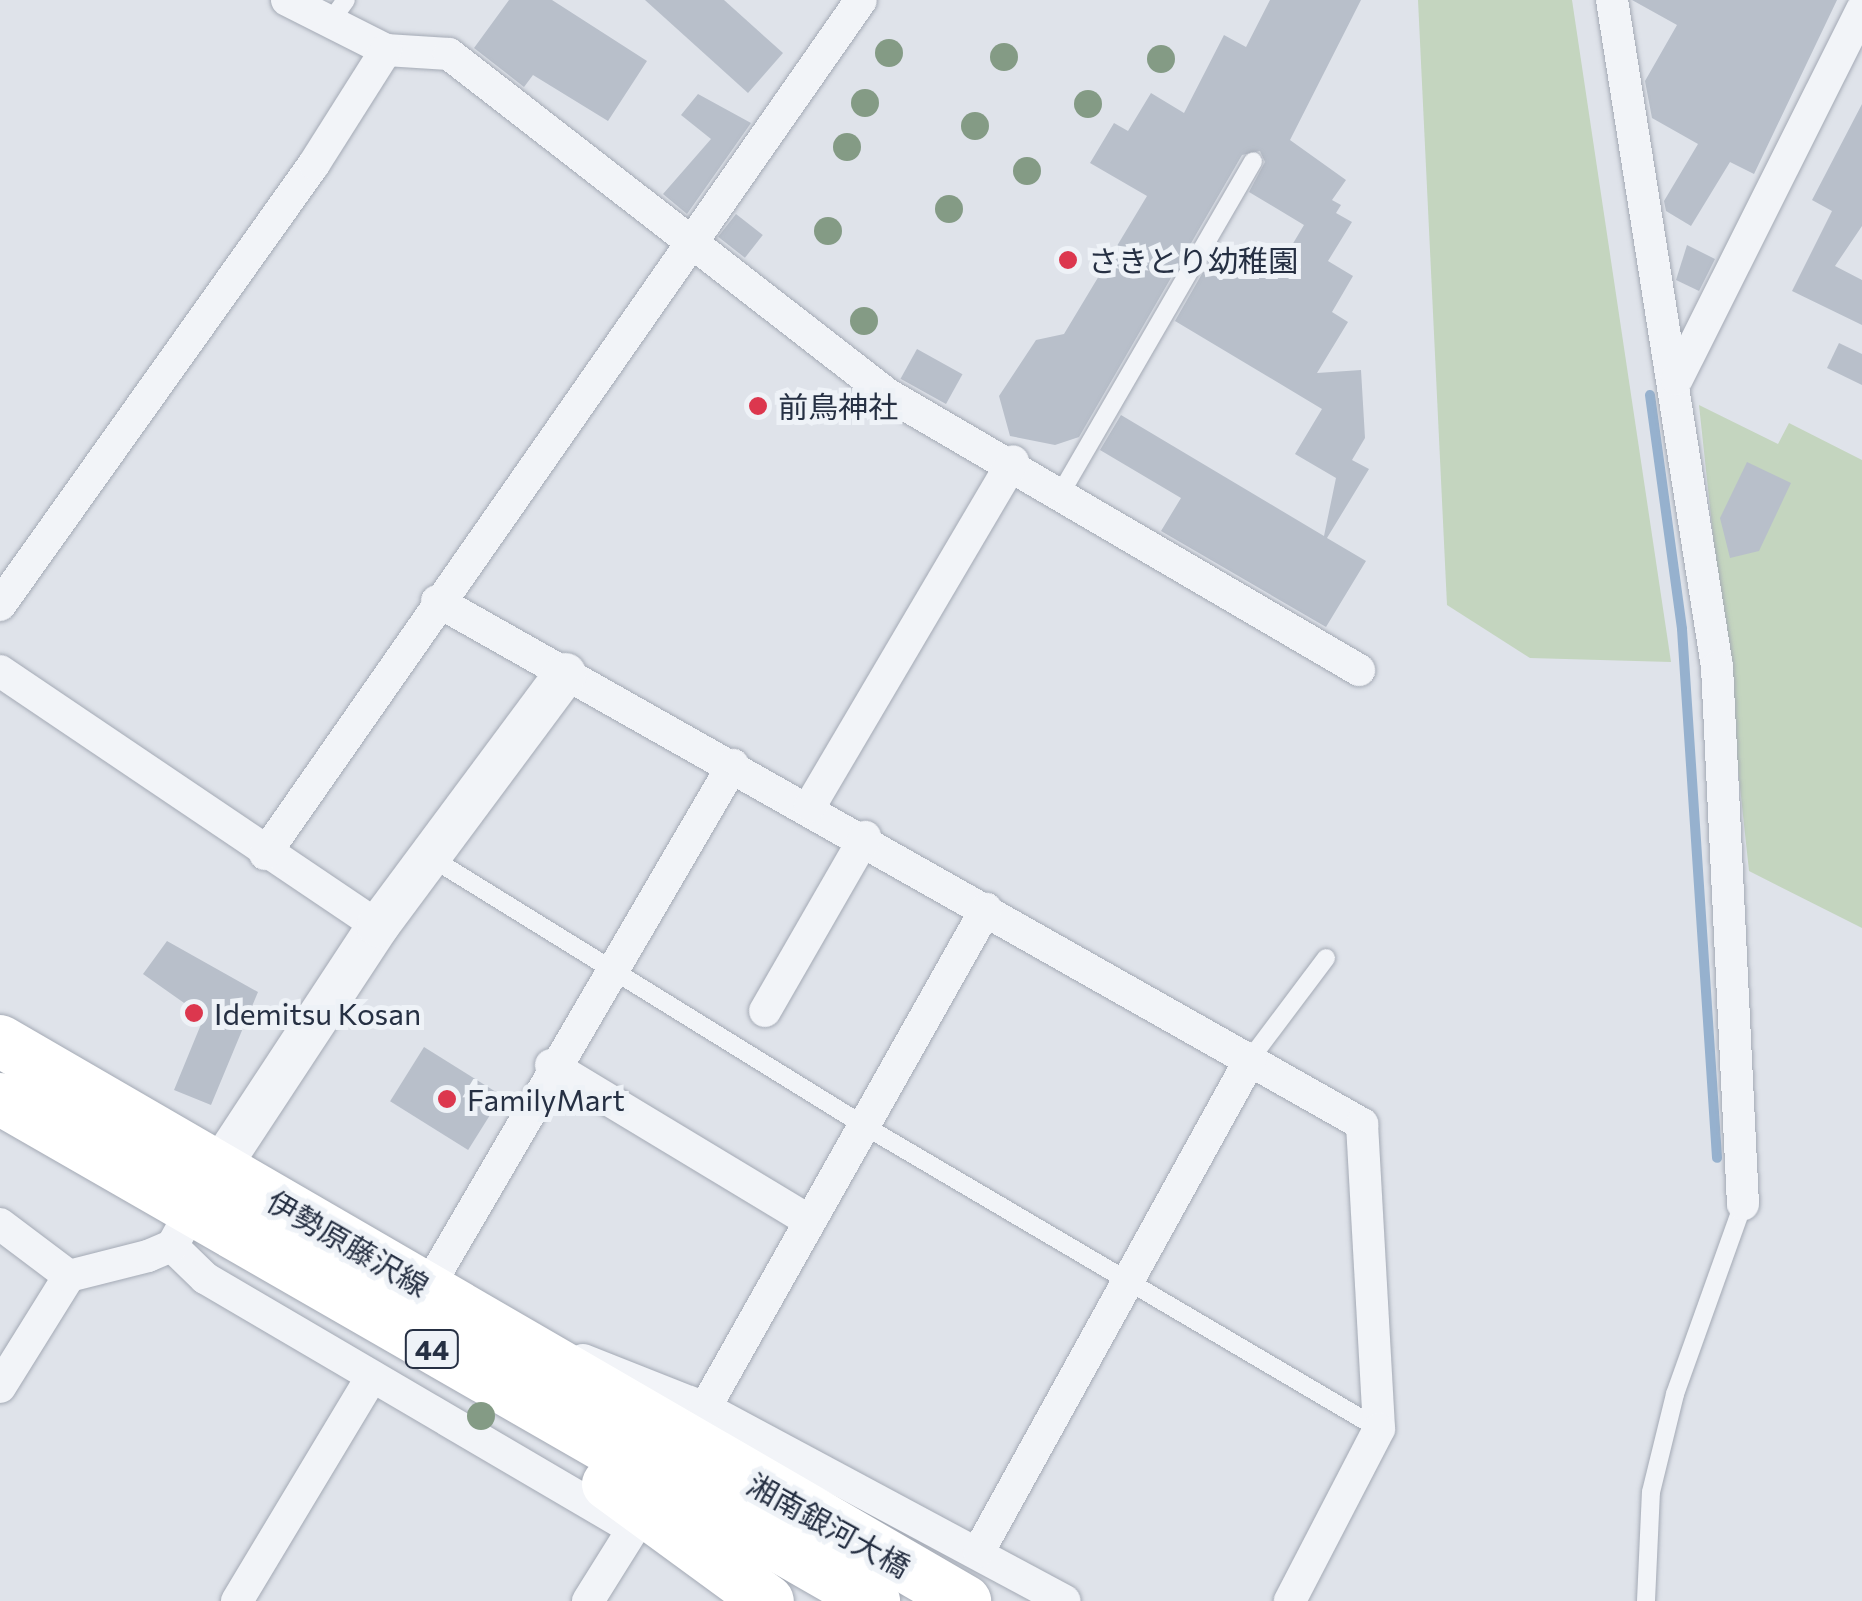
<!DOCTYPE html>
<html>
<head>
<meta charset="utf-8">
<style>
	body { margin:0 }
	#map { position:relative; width:1862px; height:1601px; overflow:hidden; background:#dfe3ea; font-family:Commissioner,"Noto Sans JP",sans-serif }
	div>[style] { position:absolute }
	.green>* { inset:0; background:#c4d5bf }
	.stream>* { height:10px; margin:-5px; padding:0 5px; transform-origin:5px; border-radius:5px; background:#96b1ce }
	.building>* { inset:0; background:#b8bfca; transform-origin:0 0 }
	.roads { filter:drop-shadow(0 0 2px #a4aab5) drop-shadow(0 0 2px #a4aab5) }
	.service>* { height:18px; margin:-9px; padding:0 9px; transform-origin:9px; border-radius:9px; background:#f2f4f8 }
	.minor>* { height:32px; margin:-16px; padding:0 16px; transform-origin:16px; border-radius:16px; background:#f2f4f8 }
	.tertiary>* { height:42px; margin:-21px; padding:0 21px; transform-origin:21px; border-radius:21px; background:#f2f4f8 }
	.primary>* { height:52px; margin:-26px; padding:0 26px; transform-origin:26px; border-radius:26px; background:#fff }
	.trees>* { width:28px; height:28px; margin:-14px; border-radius:50%; background:#849b85 }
	.dots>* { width:28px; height:28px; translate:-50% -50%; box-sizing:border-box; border:5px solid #eef2f7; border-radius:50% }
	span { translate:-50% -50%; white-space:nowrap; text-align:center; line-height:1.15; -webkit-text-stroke:10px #eef2f7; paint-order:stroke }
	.shield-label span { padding:2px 8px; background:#eef2f7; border:2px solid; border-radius:8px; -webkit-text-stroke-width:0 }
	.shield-label { font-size:28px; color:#263043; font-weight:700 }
	.poi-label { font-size:30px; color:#263043 }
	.left { translate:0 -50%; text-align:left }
	.street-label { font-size:30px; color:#263043 }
</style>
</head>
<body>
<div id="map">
	<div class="green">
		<div style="clip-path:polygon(1418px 0,1572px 0,1671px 662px,1530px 658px,1447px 605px)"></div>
		<div style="clip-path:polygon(1699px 405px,1778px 444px,1789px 423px,1862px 460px,1862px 928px,1749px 871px)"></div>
	</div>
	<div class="stream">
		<div style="left:1650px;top:395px;width:236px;rotate:82.2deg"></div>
		<div style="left:1682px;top:629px;width:530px;rotate:86.21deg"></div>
	</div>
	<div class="building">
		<div style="clip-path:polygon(509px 0,552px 0,647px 61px,608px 121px,533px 75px,524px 87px,474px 48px)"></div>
		<div style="clip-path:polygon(645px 0,724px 0,783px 53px,748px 93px)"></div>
		<div style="clip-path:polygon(1270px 0,1361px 0,1290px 140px,1346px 180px,1332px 200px,1341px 205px,1336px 213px,1352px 222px,1328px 261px,1353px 276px,1332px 312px,1348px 322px,1317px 373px,1361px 370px,1365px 438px,1352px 460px,1369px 469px,1327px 538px,1366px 561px,1326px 627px,1161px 531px,1181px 498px,1100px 450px,1121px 415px,1324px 536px,1336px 478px,1295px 454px,1322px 409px,1175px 321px,1219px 244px,1273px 277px,1304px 225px,1249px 192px,1265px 162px,1260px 151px,1242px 155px,1079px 437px,1055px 445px,1010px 436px,999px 396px,1036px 340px,1064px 334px,1147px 196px,1090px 163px,1114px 123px,1128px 131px,1151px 93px,1184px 113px,1224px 35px,1246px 47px)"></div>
		<div style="clip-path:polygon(1632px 0,1837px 0,1754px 174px,1730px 162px,1691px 226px,1666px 211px,1664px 201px,1698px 144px,1652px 118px,1645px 81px,1677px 25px)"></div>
		<div style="clip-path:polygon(698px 94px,751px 123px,687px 214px,663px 194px,711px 139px,681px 115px)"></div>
		<div style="clip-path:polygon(1862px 104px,1862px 226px,1835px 266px,1862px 280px,1862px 325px,1792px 291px,1832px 211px,1812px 200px)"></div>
		<div style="left:736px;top:214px;width:34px;height:29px;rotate:38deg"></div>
		<div style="clip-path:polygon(1687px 245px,1715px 259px,1699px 291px,1676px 280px)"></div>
		<div style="clip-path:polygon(1839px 343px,1862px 354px,1862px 385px,1827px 368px)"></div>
		<div style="left:917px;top:349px;width:52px;height:34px;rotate:29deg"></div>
		<div style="clip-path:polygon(1747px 462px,1791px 483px,1759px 551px,1730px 558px,1720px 518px)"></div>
		<div style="clip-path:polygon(167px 941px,258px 992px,211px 1105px,174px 1090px,204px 1017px,143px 974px)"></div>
		<div style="left:424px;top:1047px;width:92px;height:64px;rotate:32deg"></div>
	</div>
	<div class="roads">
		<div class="service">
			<div style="left:327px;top:26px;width:32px;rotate:-54deg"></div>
			<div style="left:1062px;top:491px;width:381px;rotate:-59.9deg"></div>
			<div style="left:430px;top:857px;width:509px;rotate:31.75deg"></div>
			<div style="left:863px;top:1125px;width:599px;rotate:30.5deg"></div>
			<div style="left:1251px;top:1058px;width:125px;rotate:-53.1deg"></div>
			<div style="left:1646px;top:1601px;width:109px;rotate:-87.4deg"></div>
			<div style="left:1651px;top:1492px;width:101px;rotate:-76.2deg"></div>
			<div style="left:1675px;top:1394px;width:202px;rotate:-70.3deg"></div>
		</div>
		<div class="minor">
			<div style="left:287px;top:0;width:111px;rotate:26.8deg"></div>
			<div style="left:386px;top:50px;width:63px;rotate:3.6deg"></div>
			<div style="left:449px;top:54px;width:554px;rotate:37.82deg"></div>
			<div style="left:887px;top:394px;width:547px;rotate:30.32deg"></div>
			<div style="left:1612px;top:0;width:675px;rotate:81.05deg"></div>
			<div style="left:1717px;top:667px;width:538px;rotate:87.23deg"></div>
			<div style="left:1677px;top:379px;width:413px;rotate:-63.4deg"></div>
			<div style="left:437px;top:601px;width:1063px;rotate:29.48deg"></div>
			<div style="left:1362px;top:1124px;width:305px;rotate:86.8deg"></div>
			<div style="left:1379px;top:1429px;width:194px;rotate:117.4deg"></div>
			<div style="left:0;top:605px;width:541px;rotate:-54.55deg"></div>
			<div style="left:314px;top:164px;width:135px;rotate:-57.7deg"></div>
			<div style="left:0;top:671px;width:456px;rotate:34deg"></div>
			<div style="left:810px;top:806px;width:400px;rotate:-59.5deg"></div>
			<div style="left:265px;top:854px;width:1041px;rotate:-55.09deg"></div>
			<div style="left:765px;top:1011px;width:201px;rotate:-60.1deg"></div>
			<div style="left:551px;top:1065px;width:300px;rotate:31.1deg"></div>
			<div style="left:0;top:1224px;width:86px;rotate:37deg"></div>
			<div style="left:172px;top:1246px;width:46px;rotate:44.1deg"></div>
			<div style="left:205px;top:1278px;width:496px;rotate:30.4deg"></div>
			<div style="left:427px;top:1289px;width:607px;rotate:-59.72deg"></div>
			<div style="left:583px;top:1360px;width:131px;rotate:21.5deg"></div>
			<div style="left:705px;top:1408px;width:408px;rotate:28.2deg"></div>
			<div style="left:0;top:1387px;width:131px;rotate:-58.1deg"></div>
			<div style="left:69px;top:1276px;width:81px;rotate:-14.2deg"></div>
			<div style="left:148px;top:1256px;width:26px;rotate:-23deg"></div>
			<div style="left:172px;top:1246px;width:23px;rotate:-61deg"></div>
			<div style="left:705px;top:1408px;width:573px;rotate:-60.61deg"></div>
			<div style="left:979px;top:1551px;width:563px;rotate:-61.11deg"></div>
			<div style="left:237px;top:1601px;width:262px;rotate:-59deg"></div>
			<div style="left:588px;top:1601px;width:85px;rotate:-58deg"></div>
		</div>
		<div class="tertiary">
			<div style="left:202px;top:1194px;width:321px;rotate:-56.7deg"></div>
			<div style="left:378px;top:926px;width:314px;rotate:-53.4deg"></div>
		</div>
		<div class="primary">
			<div style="left:0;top:1041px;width:1116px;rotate:30.13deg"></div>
			<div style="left:0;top:1099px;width:1008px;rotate:29.87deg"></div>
			<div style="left:608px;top:1484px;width:198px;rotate:36.2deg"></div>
		</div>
	</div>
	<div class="trees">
		<div style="left:889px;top:53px"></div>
		<div style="left:1004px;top:57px"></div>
		<div style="left:1161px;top:59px"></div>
		<div style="left:865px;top:103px"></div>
		<div style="left:1088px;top:104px"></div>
		<div style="left:975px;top:126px"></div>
		<div style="left:847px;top:147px"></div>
		<div style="left:1027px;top:171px"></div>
		<div style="left:949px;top:209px"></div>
		<div style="left:828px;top:231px"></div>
		<div style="left:864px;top:321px"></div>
		<div style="left:481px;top:1416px"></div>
	</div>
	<div class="dots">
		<div style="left:1068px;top:260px;background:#dc374e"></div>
		<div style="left:758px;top:406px;background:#dc374e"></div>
		<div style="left:194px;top:1013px;background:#dc374e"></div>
		<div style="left:447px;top:1099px;background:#dc374e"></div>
	</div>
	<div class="shield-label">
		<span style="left:432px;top:1349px">44</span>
	</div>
	<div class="poi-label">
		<span class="left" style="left:1088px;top:260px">さきとり幼稚園</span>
		<span class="left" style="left:778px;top:406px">前鳥神社</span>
		<span class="left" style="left:214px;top:1013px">Idemitsu Kosan</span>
		<span class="left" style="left:467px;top:1099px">FamilyMart</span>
	</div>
	<div class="street-label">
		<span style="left:348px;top:1243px;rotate:30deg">伊勢原藤沢線</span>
		<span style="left:829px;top:1525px;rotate:29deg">湘南銀河大橋</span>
	</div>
</div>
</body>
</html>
